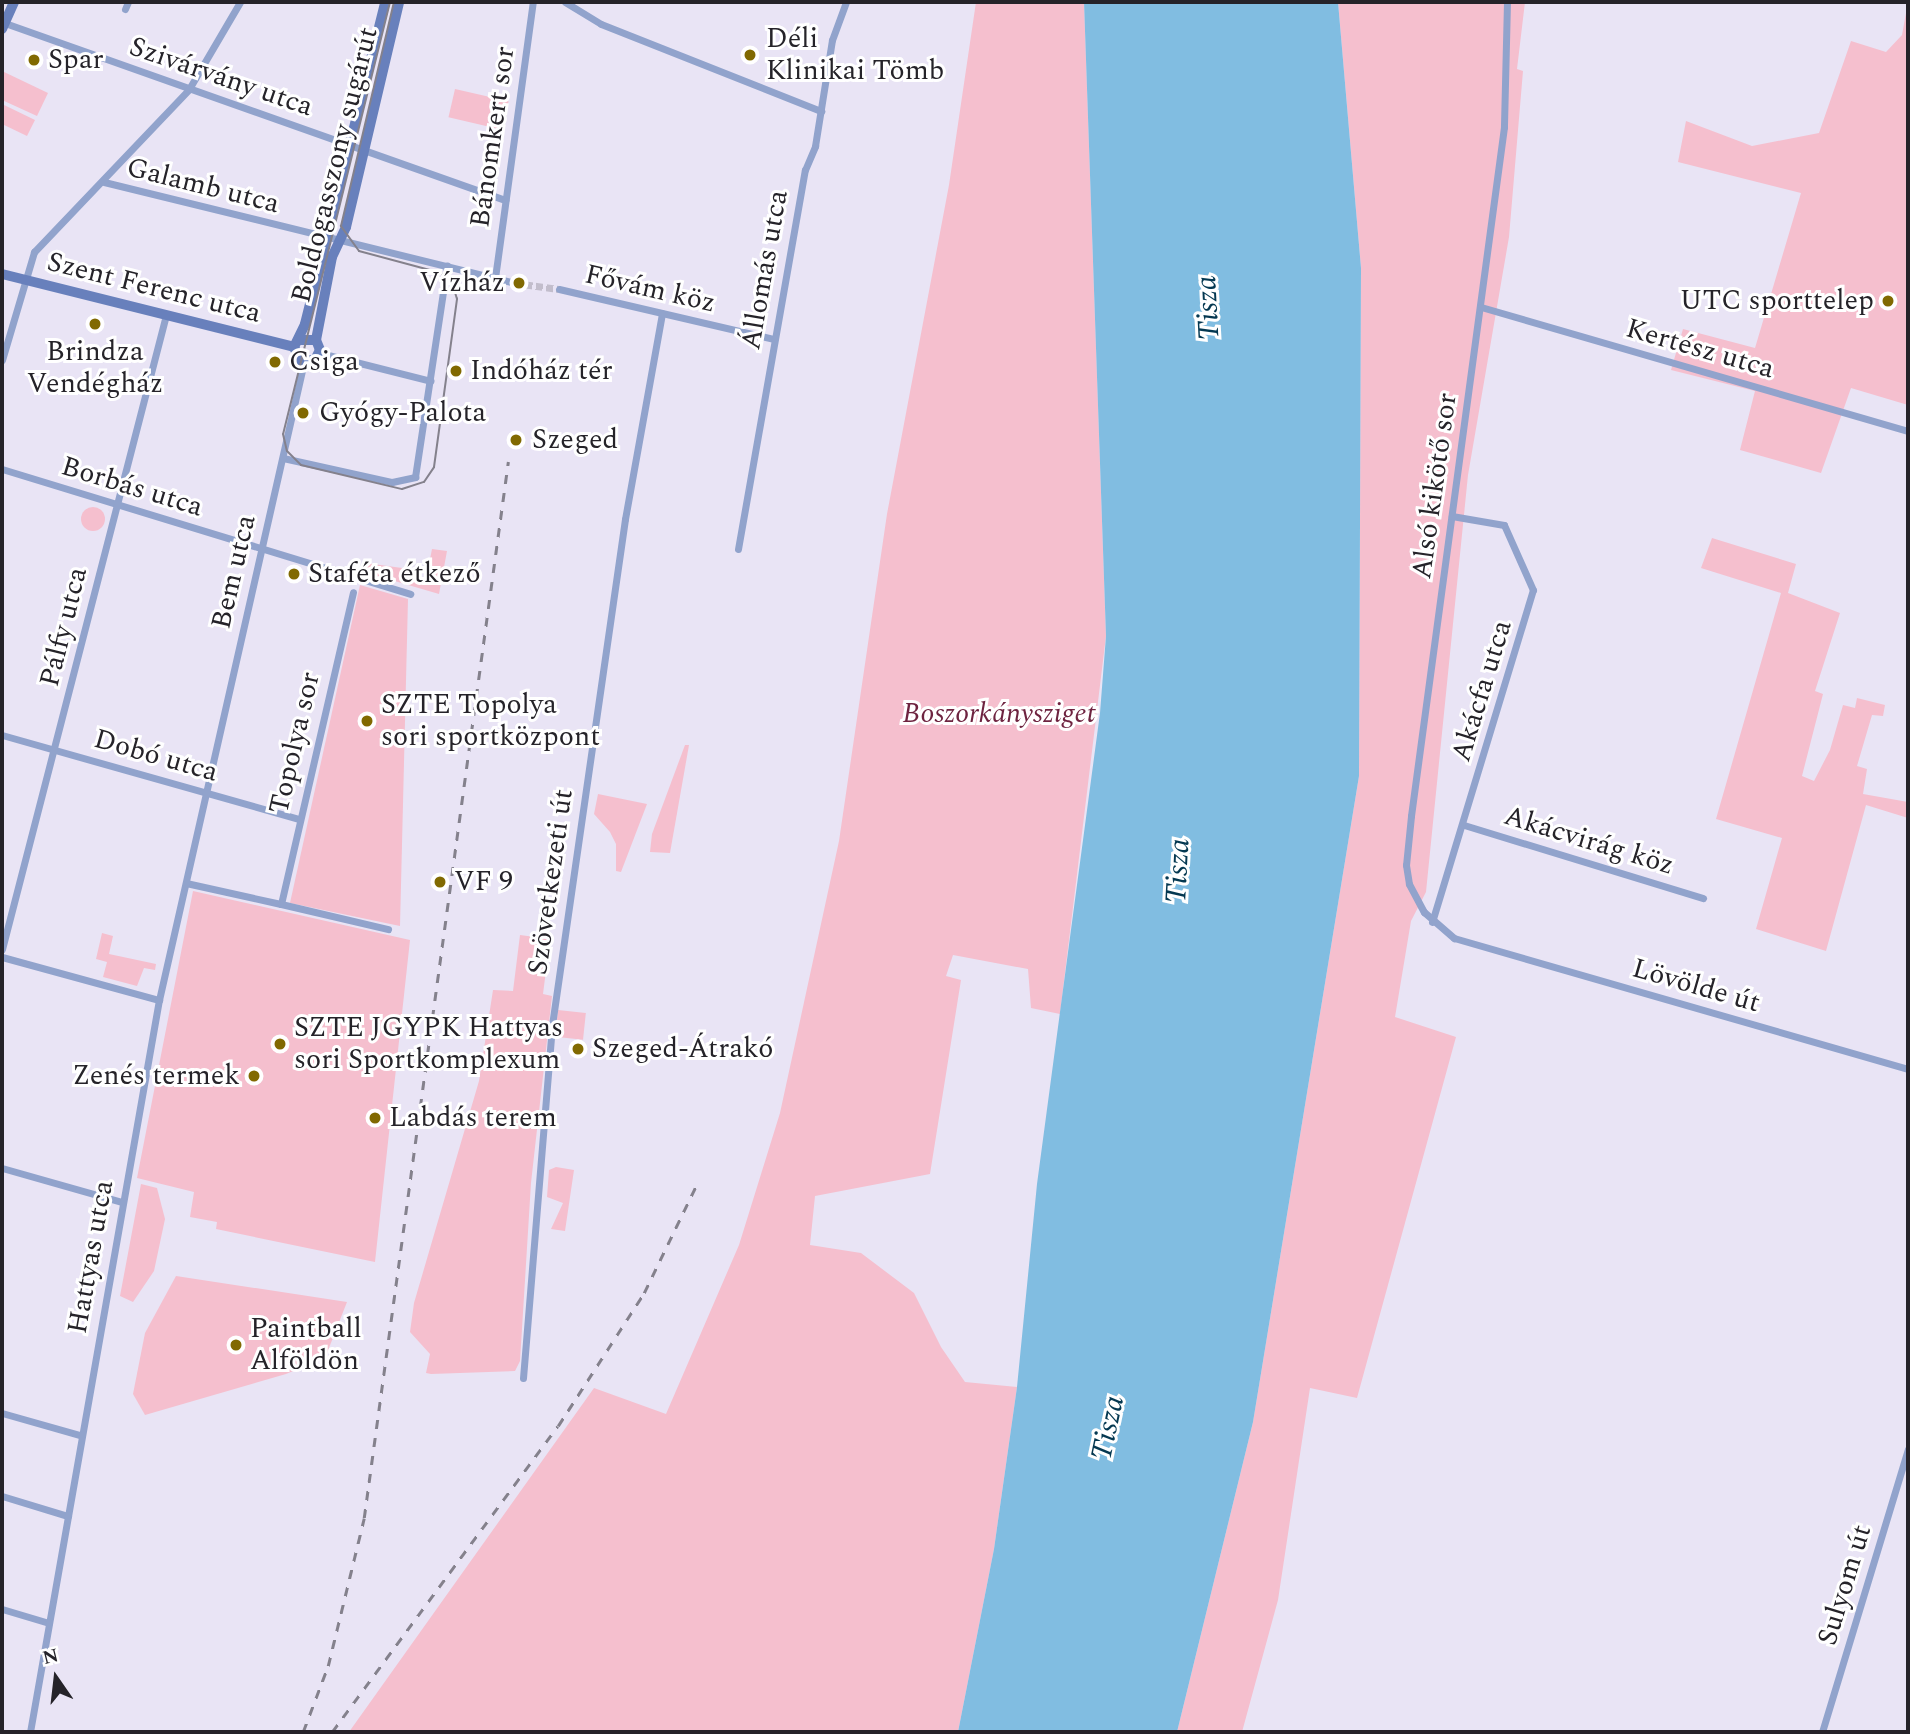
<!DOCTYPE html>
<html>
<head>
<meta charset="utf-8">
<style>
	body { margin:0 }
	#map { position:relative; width:1910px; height:1734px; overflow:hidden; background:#e9e4f5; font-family:Spectral,serif }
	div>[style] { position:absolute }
	.green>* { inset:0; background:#f5bfce; transform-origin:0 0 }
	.round { border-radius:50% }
	.water>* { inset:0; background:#81bde1 }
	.street-tunnel>* { height:7px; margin-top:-3.5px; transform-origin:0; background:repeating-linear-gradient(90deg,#c2bdcc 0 7px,transparent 0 10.5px) }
	.street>* { height:7px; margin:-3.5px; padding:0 3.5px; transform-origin:3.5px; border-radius:3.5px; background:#91a3cc }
	.secondary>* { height:10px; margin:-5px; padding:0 5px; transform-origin:5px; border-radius:5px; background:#6880bc }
	.tram>* { height:2px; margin:-1px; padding:0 1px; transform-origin:1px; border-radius:1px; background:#84818c }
	.rail>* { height:2.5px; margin-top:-1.25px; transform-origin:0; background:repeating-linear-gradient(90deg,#84818c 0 9px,transparent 0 18px) }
	.dots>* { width:19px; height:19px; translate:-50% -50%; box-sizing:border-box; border:4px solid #fff; border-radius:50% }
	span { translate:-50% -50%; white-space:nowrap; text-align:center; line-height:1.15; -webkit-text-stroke:6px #fff; paint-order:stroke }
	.poi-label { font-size:28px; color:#252329 }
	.left { translate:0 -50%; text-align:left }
	.right { translate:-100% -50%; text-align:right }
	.street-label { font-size:28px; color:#252329 }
	.park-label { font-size:28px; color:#6e2340; font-style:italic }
	.water-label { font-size:30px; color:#043851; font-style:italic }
	.frame { position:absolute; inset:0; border:4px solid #252329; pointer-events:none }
	.north { position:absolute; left:21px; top:1643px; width:70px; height:70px; -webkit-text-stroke:5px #fff; paint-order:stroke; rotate:346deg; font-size:19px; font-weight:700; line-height:28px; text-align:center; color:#252329 }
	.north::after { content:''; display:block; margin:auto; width:24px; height:32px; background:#252329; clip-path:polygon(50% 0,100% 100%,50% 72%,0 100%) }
</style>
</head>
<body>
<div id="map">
	<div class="green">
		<div style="clip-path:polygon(976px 2px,1084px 2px,1106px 636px,1060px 1014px,1031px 1008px,1028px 969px,953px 955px,946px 976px,961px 980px,930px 1174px,815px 1196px,810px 1245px,861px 1253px,914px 1293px,941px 1347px,965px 1382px,1017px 1387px,994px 1549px,958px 1732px,349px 1732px,594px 1388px,666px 1414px,739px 1245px,780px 1113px,839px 841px,887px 514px,949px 185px)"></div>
		<div style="clip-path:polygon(1338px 2px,1525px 2px,1517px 69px,1523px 71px,1509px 237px,1468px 475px,1426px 892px,1411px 921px,1395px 1017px,1456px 1037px,1357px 1398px,1310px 1388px,1278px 1600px,1242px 1732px,1177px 1732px,1253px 1422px,1359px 776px,1361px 268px)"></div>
		<div style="clip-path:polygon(1908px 2px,1908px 405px,1851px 388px,1821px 473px,1740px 450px,1755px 391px,1671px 370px,1683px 329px,1755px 348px,1801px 193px,1678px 162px,1686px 121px,1752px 146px,1819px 133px,1851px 41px,1886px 52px,1902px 35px)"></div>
		<div style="clip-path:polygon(2px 71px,48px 93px,37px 116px,2px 100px)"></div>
		<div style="left:455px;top:89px;width:55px;height:29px;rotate:13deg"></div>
		<div style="clip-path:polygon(2px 104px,35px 120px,27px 136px,2px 124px)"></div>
		<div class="round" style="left:81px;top:507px;width:24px;height:24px"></div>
		<div style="clip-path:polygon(1712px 538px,1796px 564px,1788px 593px,1840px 613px,1815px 691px,1823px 694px,1802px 776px,1814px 781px,1830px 750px,1843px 705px,1855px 708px,1857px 698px,1885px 705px,1883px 716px,1872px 715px,1857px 766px,1867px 769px,1863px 794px,1908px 802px,1908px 818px,1866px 805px,1826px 951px,1756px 929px,1782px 838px,1716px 819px,1781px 593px,1701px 568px)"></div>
		<div style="clip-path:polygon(432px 549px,447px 551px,439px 594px,357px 570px,366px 563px,402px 568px,410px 573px,408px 581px,425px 584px)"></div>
		<div style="clip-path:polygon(360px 585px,408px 599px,400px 926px,290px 903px)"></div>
		<div style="clip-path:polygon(685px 745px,689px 745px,670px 853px,650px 852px,652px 834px)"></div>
		<div style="clip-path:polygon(598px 794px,647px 804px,621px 872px,616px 871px,616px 844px,610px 832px,594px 814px)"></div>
		<div style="clip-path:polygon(193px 891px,410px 940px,375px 1262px,216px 1229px,217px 1222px,190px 1217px,194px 1192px,137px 1178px)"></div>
		<div style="clip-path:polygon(102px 933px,113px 936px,109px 954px,156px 964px,155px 970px,144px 968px,137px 986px,103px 977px,107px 962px,96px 959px)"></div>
		<div style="clip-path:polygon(520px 935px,550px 939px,543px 994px,552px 996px,531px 1183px,520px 1361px,515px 1371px,431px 1374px,426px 1373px,430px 1354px,410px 1332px,414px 1303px,479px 1081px,493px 990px,513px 991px)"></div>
		<div style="left:558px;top:1010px;width:28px;height:27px;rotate:6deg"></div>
		<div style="clip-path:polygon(556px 1167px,574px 1170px,565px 1231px,551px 1229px,563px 1203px,547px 1197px,549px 1170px)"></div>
		<div style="clip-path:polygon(141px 1184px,157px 1188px,165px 1219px,154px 1271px,133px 1302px,120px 1296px)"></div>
		<div style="clip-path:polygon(176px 1276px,347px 1302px,325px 1358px,286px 1374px,145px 1415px,133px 1394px,145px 1333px)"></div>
	</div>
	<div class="water">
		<div style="clip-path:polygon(1084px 2px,1338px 2px,1361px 268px,1359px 776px,1253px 1422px,1177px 1732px,958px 1732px,994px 1549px,1017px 1387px,1037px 1184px,1100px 713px,1106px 636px)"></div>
	</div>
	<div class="street-tunnel">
		<div style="left:515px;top:283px;width:44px;rotate:7.8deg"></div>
	</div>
	<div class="street">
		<div style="left:565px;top:2px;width:42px;rotate:31.4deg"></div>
		<div style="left:601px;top:24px;width:237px;rotate:21.6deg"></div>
		<div style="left:1507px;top:2px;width:125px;rotate:91.4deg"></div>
		<div style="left:1504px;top:127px;width:695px;rotate:97.69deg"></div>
		<div style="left:1411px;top:816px;width:49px;rotate:95.8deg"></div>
		<div style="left:1406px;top:865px;width:19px;rotate:81deg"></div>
		<div style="left:1409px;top:884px;width:32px;rotate:62deg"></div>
		<div style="left:1424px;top:912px;width:40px;rotate:41deg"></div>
		<div style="left:1454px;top:938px;width:473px;rotate:16.1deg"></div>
		<div style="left:125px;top:9px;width:8px;rotate:-67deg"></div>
		<div style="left:2px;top:22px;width:534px;rotate:19.49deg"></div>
		<div style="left:104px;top:182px;width:423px;rotate:13.8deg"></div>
		<div style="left:495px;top:278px;width:279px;rotate:-82.2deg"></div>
		<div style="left:559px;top:289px;width:221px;rotate:13.1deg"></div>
		<div style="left:1481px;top:307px;width:445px;rotate:16.2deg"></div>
		<div style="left:320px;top:353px;width:114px;rotate:14.2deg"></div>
		<div style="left:2px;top:360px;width:113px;rotate:-73.5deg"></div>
		<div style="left:34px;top:252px;width:225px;rotate:-46.4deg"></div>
		<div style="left:189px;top:89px;width:101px;rotate:-59.6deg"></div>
		<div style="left:283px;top:458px;width:112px;rotate:12.4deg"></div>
		<div style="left:392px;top:482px;width:24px;rotate:-12deg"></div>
		<div style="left:415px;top:477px;width:214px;rotate:-81.4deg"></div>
		<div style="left:2px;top:469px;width:427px;rotate:17deg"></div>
		<div style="left:738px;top:549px;width:385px;rotate:-80deg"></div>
		<div style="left:805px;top:170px;width:26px;rotate:-67deg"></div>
		<div style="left:815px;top:146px;width:107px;rotate:-80.9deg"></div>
		<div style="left:832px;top:40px;width:40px;rotate:-69.8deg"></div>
		<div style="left:2px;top:735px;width:308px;rotate:15.8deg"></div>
		<div style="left:1464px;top:825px;width:250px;rotate:17deg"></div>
		<div style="left:186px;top:883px;width:97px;rotate:12.5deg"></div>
		<div style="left:281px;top:904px;width:320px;rotate:-77deg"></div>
		<div style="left:281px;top:904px;width:110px;rotate:13.2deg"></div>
		<div style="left:1432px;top:922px;width:347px;rotate:-73.1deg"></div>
		<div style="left:1533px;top:590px;width:71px;rotate:-114deg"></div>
		<div style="left:1504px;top:525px;width:53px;rotate:-170.2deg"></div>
		<div style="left:2px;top:949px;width:655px;rotate:-75.5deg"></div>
		<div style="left:2px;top:957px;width:163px;rotate:15.3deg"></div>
		<div style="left:2px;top:1168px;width:125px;rotate:15.8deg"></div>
		<div style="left:523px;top:1378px;width:354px;rotate:-85.3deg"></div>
		<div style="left:552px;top:1025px;width:511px;rotate:-81.79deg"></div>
		<div style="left:625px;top:519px;width:209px;rotate:-79.8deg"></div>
		<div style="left:2px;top:1413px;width:81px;rotate:15.8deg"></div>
		<div style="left:2px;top:1496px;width:69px;rotate:16.9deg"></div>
		<div style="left:2px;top:1609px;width:49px;rotate:16.6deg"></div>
		<div style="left:30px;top:1732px;width:743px;rotate:-80.01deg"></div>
		<div style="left:159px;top:1000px;width:654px;rotate:-77.2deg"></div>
		<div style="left:1822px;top:1732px;width:296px;rotate:-73.1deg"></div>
	</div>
	<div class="secondary">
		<div style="left:2px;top:29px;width:30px;rotate:-66deg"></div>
		<div style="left:2px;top:274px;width:301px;rotate:14deg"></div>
		<div style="left:299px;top:340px;width:17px"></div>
		<div style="left:316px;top:340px;width:11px;rotate:68deg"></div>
		<div style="left:320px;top:350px;width:11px;rotate:117deg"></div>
		<div style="left:315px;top:360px;width:15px;rotate:180deg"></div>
		<div style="left:300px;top:360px;width:14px;rotate:-115deg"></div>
		<div style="left:294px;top:347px;width:25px;rotate:-64deg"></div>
		<div style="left:305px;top:324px;width:332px;rotate:-76deg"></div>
		<div style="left:316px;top:340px;width:85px;rotate:-79.1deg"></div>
		<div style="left:332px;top:257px;width:33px;rotate:-65deg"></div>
		<div style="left:346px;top:227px;width:231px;rotate:-76.7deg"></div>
	</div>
	<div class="tram">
		<div style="left:390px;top:2px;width:445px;rotate:103.9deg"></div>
		<div style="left:283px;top:434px;width:17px;rotate:77deg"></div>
		<div style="left:287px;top:451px;width:20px;rotate:45deg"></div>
		<div style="left:301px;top:465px;width:104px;rotate:13.4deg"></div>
		<div style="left:402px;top:489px;width:23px;rotate:-18deg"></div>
		<div style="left:424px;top:482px;width:18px;rotate:-56deg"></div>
		<div style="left:434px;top:467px;width:170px;rotate:-82.2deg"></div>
		<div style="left:457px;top:299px;width:17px;rotate:-107deg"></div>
		<div style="left:452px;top:283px;width:15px;rotate:-138deg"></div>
		<div style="left:441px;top:273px;width:85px;rotate:-165deg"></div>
		<div style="left:359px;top:251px;width:31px;rotate:-126deg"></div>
		<div style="left:341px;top:226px;width:230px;rotate:-76.7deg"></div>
	</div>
	<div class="rail">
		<div style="left:303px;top:1732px;width:71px;rotate:-69.3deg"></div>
		<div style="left:328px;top:1666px;width:152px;rotate:-76.3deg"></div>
		<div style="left:364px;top:1518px;width:1066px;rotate:-82.23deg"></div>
		<div style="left:332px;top:1732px;width:380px;rotate:-53.6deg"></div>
		<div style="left:558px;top:1426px;width:158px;rotate:-57.1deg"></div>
		<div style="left:644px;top:1293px;width:119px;rotate:-64.1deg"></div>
	</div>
	<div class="dots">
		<div style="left:750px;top:55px;background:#816901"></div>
		<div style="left:34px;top:60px;background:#816901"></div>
		<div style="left:519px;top:283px;background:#816901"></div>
		<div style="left:1888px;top:301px;background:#816901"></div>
		<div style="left:95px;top:324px;background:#816901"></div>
		<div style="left:275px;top:362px;background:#816901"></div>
		<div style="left:456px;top:371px;background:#816901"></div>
		<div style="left:303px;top:413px;background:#816901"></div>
		<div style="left:516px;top:440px;background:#816901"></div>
		<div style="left:294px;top:574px;background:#816901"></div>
		<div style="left:367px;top:721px;background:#816901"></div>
		<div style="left:440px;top:882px;background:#816901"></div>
		<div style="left:280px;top:1044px;background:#816901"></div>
		<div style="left:578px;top:1049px;background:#816901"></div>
		<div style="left:254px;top:1076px;background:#816901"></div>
		<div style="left:375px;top:1118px;background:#816901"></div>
		<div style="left:236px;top:1345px;background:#816901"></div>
	</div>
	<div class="poi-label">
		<span class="left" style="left:766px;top:55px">Déli<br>Klinikai Tömb</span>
		<span class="left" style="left:48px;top:60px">Spar</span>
		<span class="right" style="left:505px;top:283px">Vízház</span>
		<span class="right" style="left:1874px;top:301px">UTC sporttelep</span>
		<span style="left:95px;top:368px">Brindza<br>Vendégház</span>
		<span class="left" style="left:289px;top:362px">Csiga</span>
		<span class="left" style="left:470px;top:371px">Indóház tér</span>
		<span class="left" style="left:319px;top:413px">Gyógy-Palota</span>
		<span class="left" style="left:532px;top:440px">Szeged</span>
		<span class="left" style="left:308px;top:574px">Staféta étkező</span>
		<span class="left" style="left:381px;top:721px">SZTE Topolya<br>sori sportközpont</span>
		<span class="left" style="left:454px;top:882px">VF 9</span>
		<span class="left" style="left:294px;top:1044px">SZTE JGYPK Hattyas<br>sori Sportkomplexum</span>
		<span class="left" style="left:592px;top:1049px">Szeged-Átrakó</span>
		<span class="right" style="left:240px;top:1076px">Zenés termek</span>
		<span class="left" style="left:389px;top:1118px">Labdás terem</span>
		<span class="left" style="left:250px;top:1345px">Paintball<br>Alföldön</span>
	</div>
	<div class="street-label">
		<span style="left:221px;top:77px;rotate:19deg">Szivárvány utca</span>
		<span style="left:493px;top:137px;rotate:-82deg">Bánomkert sor</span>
		<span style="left:335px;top:165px;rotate:-76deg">Boldogasszony sugárút</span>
		<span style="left:203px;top:186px;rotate:14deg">Galamb utca</span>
		<span style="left:765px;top:270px;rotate:-80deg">Állomás utca</span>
		<span style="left:154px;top:288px;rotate:14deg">Szent Ferenc utca</span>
		<span style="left:650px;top:289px;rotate:13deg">Fővám köz</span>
		<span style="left:1700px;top:349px;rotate:16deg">Kertész utca</span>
		<span style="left:1435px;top:486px;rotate:-82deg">Alsó kikötő sor</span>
		<span style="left:132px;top:487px;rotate:17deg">Borbás utca</span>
		<span style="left:234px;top:572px;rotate:-77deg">Bem utca</span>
		<span style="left:64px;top:627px;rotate:-76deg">Pálfy utca</span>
		<span style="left:1482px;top:691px;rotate:-73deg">Akácfa utca</span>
		<span style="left:295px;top:743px;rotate:-77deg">Topolya sor</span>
		<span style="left:156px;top:756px;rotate:16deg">Dobó utca</span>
		<span style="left:1589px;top:841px;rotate:17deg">Akácvirág köz</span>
		<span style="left:551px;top:882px;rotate:-82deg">Szövetkezeti út</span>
		<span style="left:1696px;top:986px;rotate:16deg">Lövölde út</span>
		<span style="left:91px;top:1257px;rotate:-80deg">Hattyas utca</span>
		<span style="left:1845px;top:1585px;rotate:-73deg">Sulyom út</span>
	</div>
	<div class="park-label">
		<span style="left:999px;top:714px">Boszorkánysziget</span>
	</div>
	<div class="water-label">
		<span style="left:1208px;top:308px;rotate:-93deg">Tisza</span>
		<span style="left:1178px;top:871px;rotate:-87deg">Tisza</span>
		<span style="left:1108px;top:1428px;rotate:-78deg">Tisza</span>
	</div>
	<div class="frame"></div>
	<div class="north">N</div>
</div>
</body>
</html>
